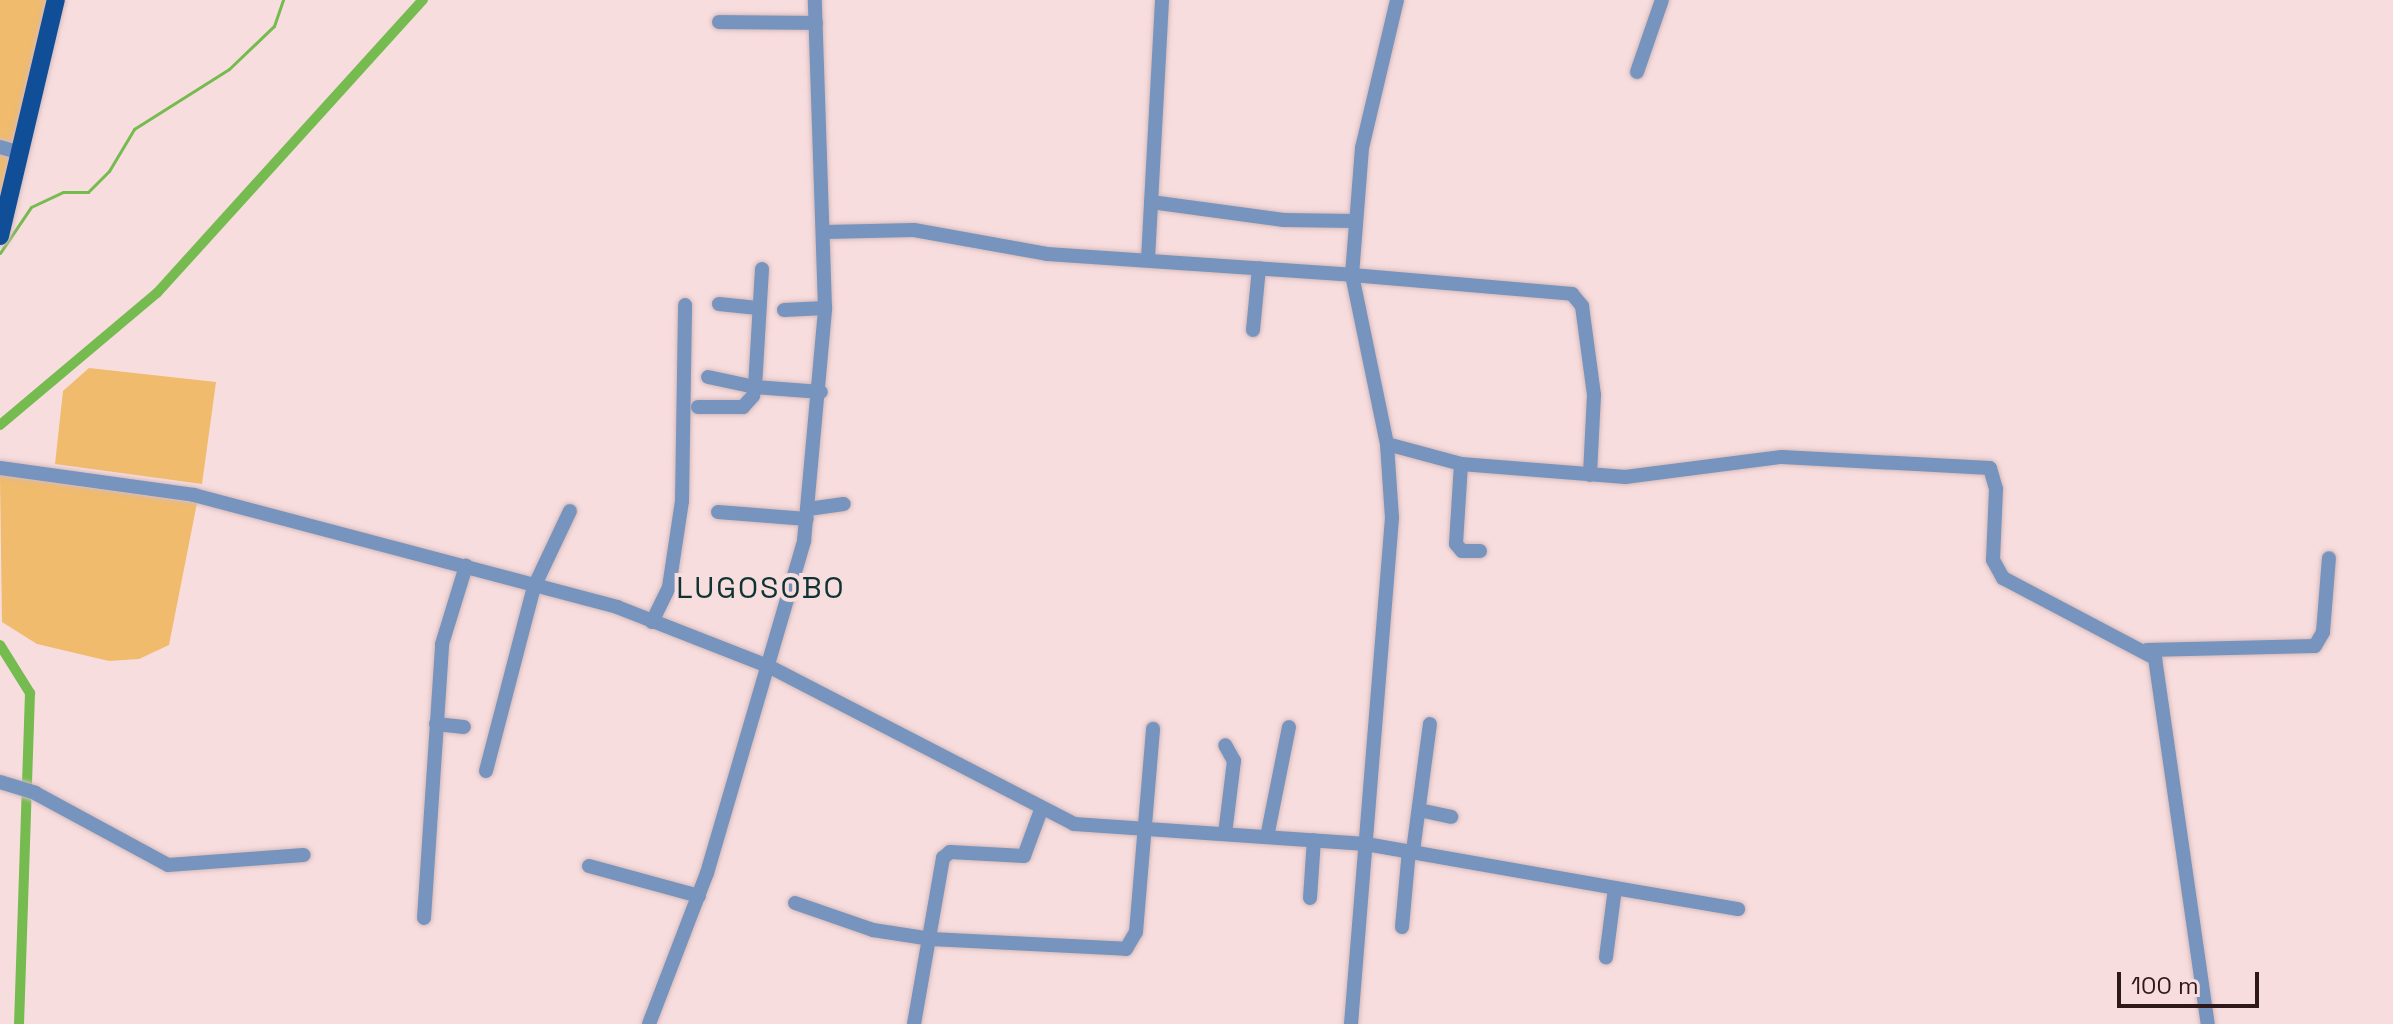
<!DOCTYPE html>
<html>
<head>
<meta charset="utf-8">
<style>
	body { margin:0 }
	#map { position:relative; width:2393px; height:1024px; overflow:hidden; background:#f8ddde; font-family:"Space Grotesk",sans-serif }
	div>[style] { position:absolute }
	.green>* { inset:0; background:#f0bb6d }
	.stream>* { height:3px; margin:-1.5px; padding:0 1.5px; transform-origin:1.5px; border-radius:1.5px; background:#75bb50 }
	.canal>* { height:10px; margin:-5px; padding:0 5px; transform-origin:5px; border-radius:5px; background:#75bb50 }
	.roads { filter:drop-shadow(0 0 2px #d4babb) drop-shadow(0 0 2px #d4babb) }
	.minor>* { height:14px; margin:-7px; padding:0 7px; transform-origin:7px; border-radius:7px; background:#7694be }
	.major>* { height:18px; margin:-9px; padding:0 9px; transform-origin:9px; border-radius:9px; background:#104e97 }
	span { translate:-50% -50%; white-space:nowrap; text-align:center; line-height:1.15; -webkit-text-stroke:8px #f8ddde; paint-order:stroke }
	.quarter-label { font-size:30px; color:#0f3333; letter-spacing:2px }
	.scale { position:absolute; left:2117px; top:972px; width:142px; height:36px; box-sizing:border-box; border:4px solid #2e1819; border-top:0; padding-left:10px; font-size:24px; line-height:28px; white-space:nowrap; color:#2e1819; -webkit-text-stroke:6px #f8ddde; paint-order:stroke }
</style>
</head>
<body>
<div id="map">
	<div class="green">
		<div style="clip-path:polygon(0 0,56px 0,0 225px)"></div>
		<div style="clip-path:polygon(89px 368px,216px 382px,202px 484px,55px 464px,63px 391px)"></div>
		<div style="clip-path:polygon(0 475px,197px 503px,169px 645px,139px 659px,109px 661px,37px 644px,2px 622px)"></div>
	</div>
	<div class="stream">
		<div style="left:0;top:253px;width:55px;rotate:-56deg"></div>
		<div style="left:31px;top:207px;width:35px;rotate:-25deg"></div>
		<div style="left:63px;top:192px;width:25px"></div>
		<div style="left:88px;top:192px;width:30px;rotate:-45deg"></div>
		<div style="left:109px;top:171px;width:49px;rotate:-59.2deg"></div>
		<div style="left:134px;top:129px;width:112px;rotate:-32.3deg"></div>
		<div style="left:229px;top:69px;width:62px;rotate:-43.7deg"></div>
		<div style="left:274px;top:26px;width:28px;rotate:-71deg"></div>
	</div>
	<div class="canal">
		<div style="left:0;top:425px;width:205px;rotate:-40.1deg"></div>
		<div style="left:157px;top:293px;width:396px;rotate:-47.8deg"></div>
		<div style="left:0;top:645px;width:57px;rotate:58deg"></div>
		<div style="left:30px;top:693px;width:331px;rotate:91.9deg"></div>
	</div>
	<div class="roads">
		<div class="minor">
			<div style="left:1397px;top:0;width:152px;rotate:103.3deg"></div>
			<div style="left:1362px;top:148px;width:127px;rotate:94.5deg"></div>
			<div style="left:1352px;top:275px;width:221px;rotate:4.9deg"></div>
			<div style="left:1572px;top:294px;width:16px;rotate:50deg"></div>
			<div style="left:1582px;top:306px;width:90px;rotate:82.3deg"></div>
			<div style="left:1594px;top:395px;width:80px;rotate:92.9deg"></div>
			<div style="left:719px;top:22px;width:97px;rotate:0.6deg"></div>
			<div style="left:1637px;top:72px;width:76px;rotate:-70.9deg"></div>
			<div style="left:0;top:147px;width:19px;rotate:16deg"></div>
			<div style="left:1151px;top:202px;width:134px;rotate:7.7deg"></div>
			<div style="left:1284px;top:220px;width:69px;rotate:0.8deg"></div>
			<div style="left:825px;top:232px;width:89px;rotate:-1.3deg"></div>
			<div style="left:914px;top:230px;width:135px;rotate:10.2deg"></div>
			<div style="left:1047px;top:254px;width:306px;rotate:3.9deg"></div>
			<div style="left:1352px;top:275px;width:173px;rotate:78.3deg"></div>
			<div style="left:1387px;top:444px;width:77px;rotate:15.1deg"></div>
			<div style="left:1461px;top:464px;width:165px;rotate:4.5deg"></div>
			<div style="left:1625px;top:477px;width:158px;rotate:-7.3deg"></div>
			<div style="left:1782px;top:457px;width:208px;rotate:3deg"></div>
			<div style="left:1990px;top:468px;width:22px;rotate:74deg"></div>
			<div style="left:1996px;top:489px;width:71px;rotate:92.4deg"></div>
			<div style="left:1993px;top:560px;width:21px;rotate:61deg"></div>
			<div style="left:2003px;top:578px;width:172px;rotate:27.8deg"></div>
			<div style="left:2155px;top:658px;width:370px;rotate:81.8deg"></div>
			<div style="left:1148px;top:259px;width:259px;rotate:-86.9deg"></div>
			<div style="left:762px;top:269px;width:118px;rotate:93.4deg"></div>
			<div style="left:755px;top:387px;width:66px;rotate:4.3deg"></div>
			<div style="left:719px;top:304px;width:39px;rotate:6deg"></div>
			<div style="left:784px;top:310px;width:41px;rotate:-2.8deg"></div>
			<div style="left:1253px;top:330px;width:62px;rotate:-84.5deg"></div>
			<div style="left:698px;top:407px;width:45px"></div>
			<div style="left:743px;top:407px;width:15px;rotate:-48deg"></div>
			<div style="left:753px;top:396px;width:9px;rotate:-77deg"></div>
			<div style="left:755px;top:387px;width:48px;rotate:-168deg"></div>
			<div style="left:1461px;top:464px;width:80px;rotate:93.6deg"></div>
			<div style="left:1456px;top:544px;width:9px;rotate:49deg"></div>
			<div style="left:1462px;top:551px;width:18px"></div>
			<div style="left:0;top:468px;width:196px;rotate:7.9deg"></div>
			<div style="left:194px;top:495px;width:438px;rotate:14.8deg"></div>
			<div style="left:617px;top:607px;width:164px;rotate:21.4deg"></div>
			<div style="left:770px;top:667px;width:342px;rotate:27.3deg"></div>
			<div style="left:1074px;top:824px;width:293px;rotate:3.9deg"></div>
			<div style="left:1366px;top:844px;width:253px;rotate:10deg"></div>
			<div style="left:1615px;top:888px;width:70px;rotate:97.4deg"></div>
			<div style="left:808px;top:509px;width:36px;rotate:-8deg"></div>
			<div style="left:718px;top:512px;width:89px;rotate:4.5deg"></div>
			<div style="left:652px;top:622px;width:39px;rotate:-64deg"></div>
			<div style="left:669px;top:587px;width:87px;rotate:-81.4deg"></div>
			<div style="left:682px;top:501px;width:196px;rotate:-89.1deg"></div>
			<div style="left:2147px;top:650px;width:168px;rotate:-1.4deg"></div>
			<div style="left:2315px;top:646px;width:16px;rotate:-60deg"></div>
			<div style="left:2323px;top:632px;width:74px;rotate:-85.4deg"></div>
			<div style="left:436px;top:724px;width:28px;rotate:6deg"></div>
			<div style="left:486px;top:771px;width:190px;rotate:-75.4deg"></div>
			<div style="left:534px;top:587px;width:84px;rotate:-64.7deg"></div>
			<div style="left:0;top:782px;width:37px;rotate:17deg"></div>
			<div style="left:35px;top:793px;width:151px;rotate:28.4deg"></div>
			<div style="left:168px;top:865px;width:136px;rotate:-4.2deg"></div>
			<div style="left:1419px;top:810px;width:33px;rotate:12deg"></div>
			<div style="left:1225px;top:834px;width:74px;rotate:-83deg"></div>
			<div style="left:1234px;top:761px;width:18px;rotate:-119deg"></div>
			<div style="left:1267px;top:837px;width:112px;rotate:-78.7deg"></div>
			<div style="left:1413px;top:851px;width:128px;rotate:-82.4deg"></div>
			<div style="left:589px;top:866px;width:114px;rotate:15.3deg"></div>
			<div style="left:1615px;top:888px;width:125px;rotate:9.7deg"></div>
			<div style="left:1310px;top:898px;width:58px;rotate:-86.1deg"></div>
			<div style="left:795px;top:903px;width:83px;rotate:19.1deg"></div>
			<div style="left:873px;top:930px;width:59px;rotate:8.8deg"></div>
			<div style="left:931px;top:939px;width:195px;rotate:2.9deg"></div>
			<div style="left:1126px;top:949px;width:20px;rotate:-60deg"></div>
			<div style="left:1136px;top:932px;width:204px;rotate:-85.2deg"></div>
			<div style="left:424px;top:918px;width:275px;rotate:-86.2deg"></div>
			<div style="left:442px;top:644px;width:82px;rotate:-72.9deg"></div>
			<div style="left:1402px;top:927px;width:77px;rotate:-84.8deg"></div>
			<div style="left:649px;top:1024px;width:162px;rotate:-69deg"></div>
			<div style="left:707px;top:873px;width:346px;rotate:-73.7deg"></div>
			<div style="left:804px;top:541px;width:234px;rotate:-84.8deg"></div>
			<div style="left:825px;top:308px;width:308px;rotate:-91.9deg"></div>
			<div style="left:914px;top:1024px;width:169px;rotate:-80.1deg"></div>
			<div style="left:943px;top:858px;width:9px;rotate:-41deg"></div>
			<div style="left:950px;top:852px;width:74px;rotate:3.1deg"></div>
			<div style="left:1024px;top:856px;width:49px;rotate:-69.7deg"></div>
			<div style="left:1351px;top:1024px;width:508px;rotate:-85.37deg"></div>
			<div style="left:1392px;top:518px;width:74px;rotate:-93.9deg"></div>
		</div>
		<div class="major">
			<div style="left:0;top:236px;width:243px;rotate:-76.7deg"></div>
		</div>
	</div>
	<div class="quarter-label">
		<span style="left:761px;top:588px">LUGOSOBO</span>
	</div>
	<div class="scale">100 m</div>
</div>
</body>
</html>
